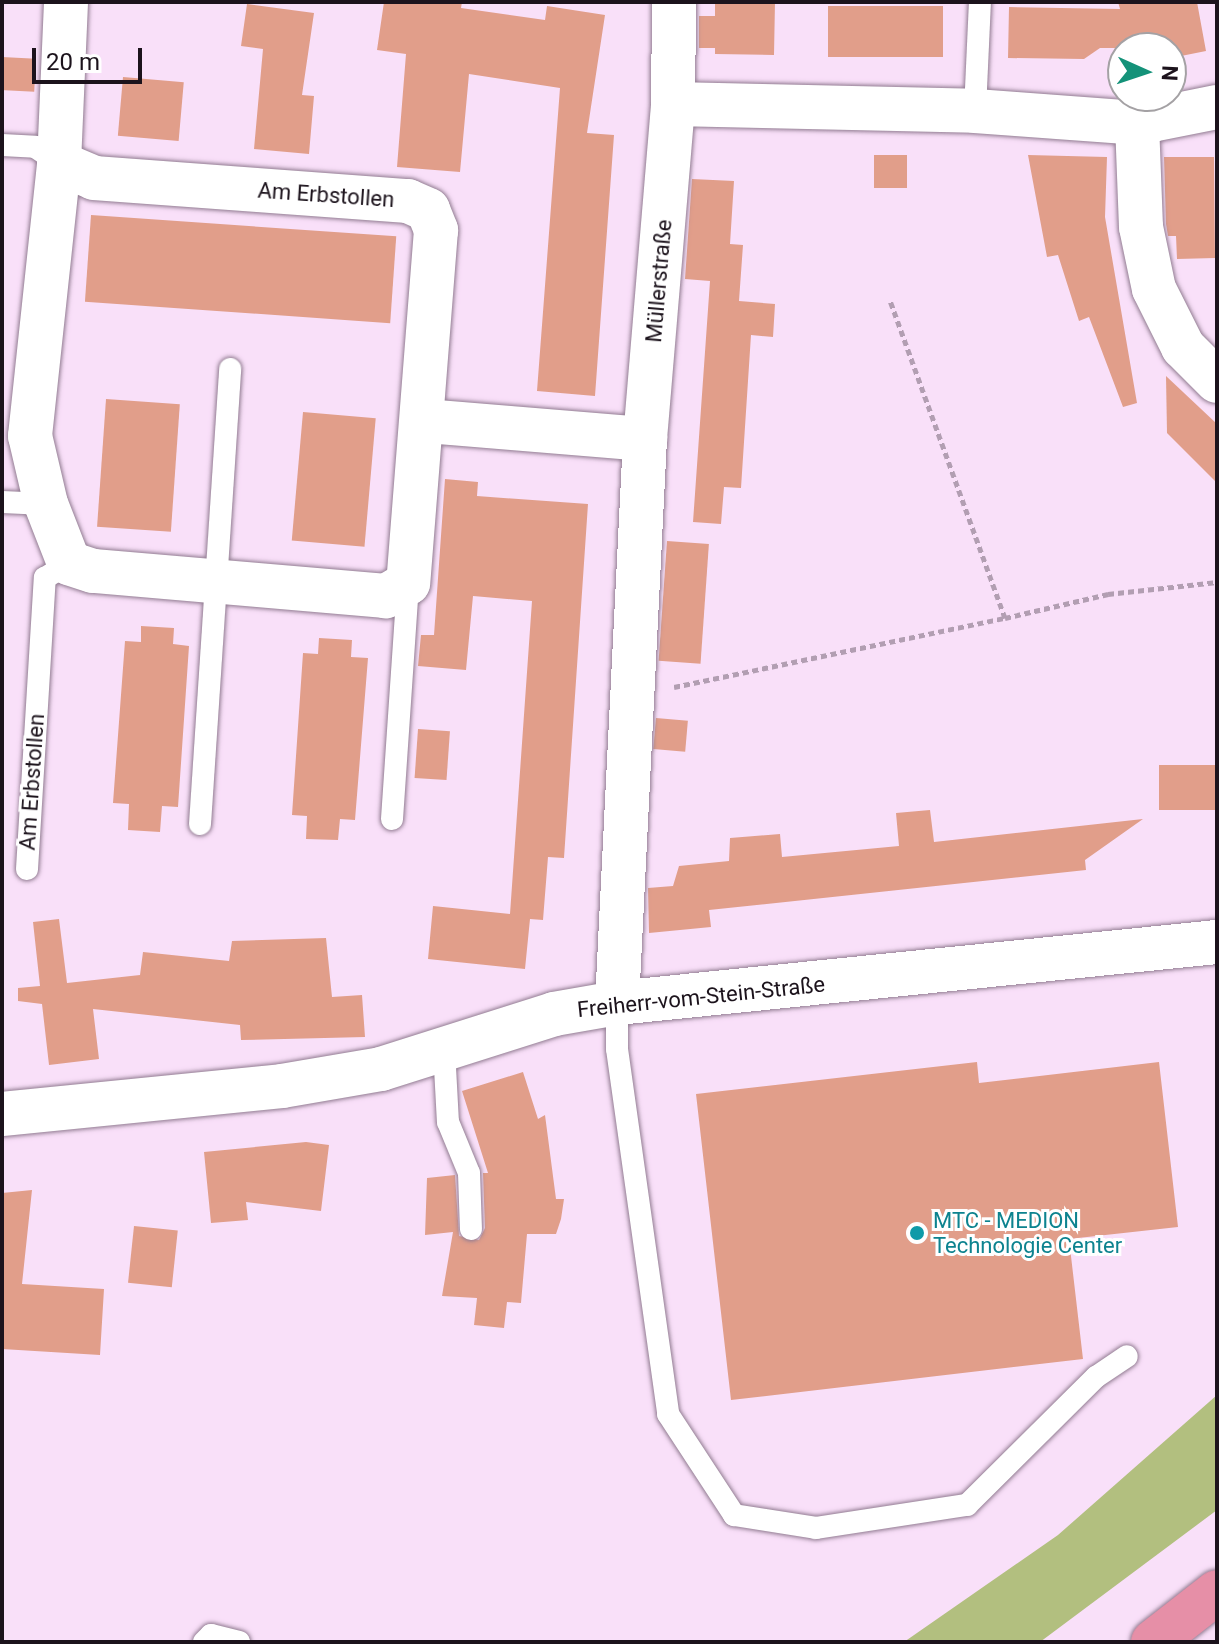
<!DOCTYPE html>
<html>
<head>
<meta charset="utf-8">
<style>
	body { margin:0 }
	#map { position:relative; width:1219px; height:1644px; overflow:hidden; background:#f9e0f9; font-family:Roboto,sans-serif }
	div>[style] { position:absolute }
	.forest>* { inset:0; background:#b2bf7f }
	.building>* { inset:0; background:#e19e8a; transform-origin:0 0 }
	.path>* { height:5px; margin-top:-2.5px; transform-origin:0; background:repeating-linear-gradient(90deg,#b29eb2 0 6px,transparent 0 10px) }
	.roads { filter:drop-shadow(0 0 2px #927c92) drop-shadow(0 0 2px #927c92) }
	.lane>* { height:22px; margin:-11px; padding:0 11px; transform-origin:11px; border-radius:11px; background:#fff }
	.street>* { height:44px; margin:-22px; padding:0 22px; transform-origin:22px; border-radius:22px; background:#fff }
	.secondary>* { height:44px; margin:-22px; padding:0 22px; transform-origin:22px; border-radius:22px; background:#fff }
	.highway>* { height:44px; margin:-22px; padding:0 22px; transform-origin:22px; border-radius:22px; background:#e68fa7 }
	.dots>* { width:22px; height:22px; translate:-50% -50%; box-sizing:border-box; border:4px solid #fff; border-radius:50% }
	span { translate:-50% -50%; white-space:nowrap; text-align:center; line-height:1.15; -webkit-text-stroke:6px #fff; paint-order:stroke }
	.street-label { font-size:22px; color:#1c131c }
	.culture-label { font-size:22px; color:#0d838f }
	.left { translate:0 -50%; text-align:left }
	.frame { position:absolute; inset:0; border:4px solid #1c131c; pointer-events:none }
	.north { position:absolute; left:1107px; top:32px; width:80px; height:80px; box-sizing:border-box; background:#fff; border:2px solid #a4a1a4; border-radius:50%; rotate:93deg; font-size:22px; font-weight:700; line-height:32px; text-align:center; color:#1c131c }
	.north::after { content:''; display:block; margin:auto; width:28px; height:36px; background:#149279; clip-path:polygon(50% 0,100% 100%,50% 72%,0 100%) }
	.scale { position:absolute; left:32px; top:48px; width:110px; height:36px; box-sizing:border-box; border:4px solid #1c131c; border-top:0; padding-left:10px; font-size:24px; line-height:28px; white-space:nowrap; color:#1c131c; -webkit-text-stroke:6px #fff; paint-order:stroke }
</style>
</head>
<body>
<div id="map">
	<div class="forest">
		<div style="clip-path:polygon(1217px 1395px,1217px 1510px,1040px 1642px,904px 1642px,1058px 1535px)"></div>
	</div>
	<div class="building">
		<div style="clip-path:polygon(384px 2px,462px 2px,461px 8px,545px 20px,547px 6px,605px 15px,587px 133px,614px 135px,595px 396px,537px 391px,560px 88px,469px 74px,460px 172px,397px 167px,406px 54px,377px 50px)"></div>
		<div style="clip-path:polygon(715px 2px,775px 2px,774px 55px,715px 54px,715px 48px,699px 48px,699px 16px,715px 16px)"></div>
		<div style="clip-path:polygon(1118px 2px,1197px 2px,1206px 51px,1171px 58px,1171px 48px,1100px 48px,1084px 59px,1008px 58px,1009px 7px,1120px 9px)"></div>
		<div style="clip-path:polygon(247px 4px,314px 13px,302px 95px,314px 96px,309px 154px,254px 149px,263px 49px,241px 46px)"></div>
		<div style="left:828px;top:6px;width:115px;height:51px"></div>
		<div style="left:2px;top:57px;width:34px;height:33px;rotate:3deg"></div>
		<div style="left:123px;top:77px;width:61px;height:59px;rotate:5deg"></div>
		<div style="left:874px;top:155px;width:33px;height:33px"></div>
		<div style="clip-path:polygon(1028px 155px,1107px 157px,1105px 217px,1137px 403px,1123px 407px,1089px 317px,1079px 321px,1058px 255px,1047px 257px)"></div>
		<div style="clip-path:polygon(1164px 157px,1214px 157px,1215px 258px,1177px 259px,1176px 236px,1168px 236px,1166px 224px)"></div>
		<div style="clip-path:polygon(692px 179px,734px 181px,730px 244px,743px 245px,739px 301px,775px 304px,773px 337px,751px 335px,741px 488px,724px 487px,721px 524px,693px 522px,710px 281px,685px 279px)"></div>
		<div style="left:91px;top:215px;width:306px;height:87px;rotate:4deg"></div>
		<div style="clip-path:polygon(1166px 376px,1217px 424px,1217px 483px,1167px 433px)"></div>
		<div style="left:106px;top:399px;width:74px;height:128px;rotate:4deg"></div>
		<div style="left:303px;top:412px;width:73px;height:129px;rotate:5deg"></div>
		<div style="clip-path:polygon(445px 479px,478px 482px,477px 496px,588px 504px,564px 858px,548px 857px,543px 920px,530px 919px,525px 969px,428px 959px,433px 906px,510px 914px,532px 601px,473px 596px,466px 670px,418px 666px,421px 635px,434px 635px)"></div>
		<div style="left:667px;top:541px;width:42px;height:120px;rotate:4deg"></div>
		<div style="clip-path:polygon(141px 626px,174px 628px,173px 644px,189px 646px,178px 807px,162px 806px,160px 832px,128px 830px,129px 804px,113px 803px,125px 641px,141px 642px)"></div>
		<div style="clip-path:polygon(319px 638px,352px 640px,351px 657px,368px 658px,355px 820px,340px 819px,338px 840px,306px 839px,307px 816px,292px 815px,303px 653px,318px 654px)"></div>
		<div style="left:656px;top:718px;width:32px;height:31px;rotate:5deg"></div>
		<div style="left:418px;top:729px;width:32px;height:49px;rotate:4deg"></div>
		<div style="left:1217px;top:765px;width:45px;height:58px;rotate:90deg"></div>
		<div style="clip-path:polygon(930px 810px,934px 842px,1143px 819px,1085px 860px,1086px 870px,709px 910px,711px 927px,649px 933px,648px 888px,673px 886px,679px 866px,729px 861px,730px 838px,780px 834px,782px 857px,899px 846px,896px 813px)"></div>
		<div style="clip-path:polygon(59px 919px,67px 983px,140px 975px,143px 952px,229px 961px,232px 941px,326px 938px,332px 997px,362px 995px,365px 1037px,241px 1040px,240px 1025px,93px 1009px,99px 1059px,49px 1065px,42px 1004px,18px 1001px,18px 988px,40px 986px,33px 922px)"></div>
		<div style="clip-path:polygon(977px 1062px,979px 1083px,1159px 1062px,1178px 1227px,1069px 1239px,1083px 1359px,731px 1400px,696px 1094px)"></div>
		<div style="clip-path:polygon(523px 1072px,538px 1119px,545px 1115px,556px 1199px,564px 1199px,561px 1219px,556px 1234px,527px 1234px,521px 1303px,507px 1302px,504px 1328px,474px 1325px,477px 1298px,442px 1296px,453px 1232px,425px 1235px,427px 1178px,455px 1175px,459px 1236px,479px 1240px,485px 1228px,483px 1173px,488px 1173px,462px 1091px)"></div>
		<div style="clip-path:polygon(306px 1142px,329px 1145px,321px 1211px,246px 1202px,248px 1220px,211px 1223px,204px 1152px)"></div>
		<div style="clip-path:polygon(32px 1190px,22px 1284px,104px 1289px,100px 1355px,2px 1349px,2px 1193px)"></div>
		<div style="left:134px;top:1226px;width:44px;height:57px;rotate:6deg"></div>
	</div>
	<div class="path">
		<div style="left:1005px;top:618px;width:106px;rotate:-13.1deg"></div>
		<div style="left:1108px;top:594px;width:110px;rotate:-6.3deg"></div>
		<div style="left:674px;top:687px;width:338px;rotate:-11.8deg"></div>
		<div style="left:1005px;top:618px;width:337px;rotate:-109.9deg"></div>
	</div>
	<div class="roads">
		<div class="lane">
			<div style="left:975px;top:111px;width:109px;rotate:-87.4deg"></div>
			<div style="left:2px;top:145px;width:33px;rotate:3deg"></div>
			<div style="left:35px;top:147px;width:29px;rotate:34deg"></div>
			<div style="left:2px;top:502px;width:44px;rotate:2.6deg"></div>
			<div style="left:392px;top:819px;width:237px;rotate:-86.1deg"></div>
			<div style="left:200px;top:824px;width:456px;rotate:-86.2deg"></div>
			<div style="left:27px;top:869px;width:292px;rotate:-86.5deg"></div>
			<div style="left:45px;top:578px;width:28px;rotate:-32deg"></div>
			<div style="left:617px;top:1003px;width:46px;rotate:90deg"></div>
			<div style="left:617px;top:1049px;width:369px;rotate:82deg"></div>
			<div style="left:668px;top:1414px;width:121px;rotate:56.8deg"></div>
			<div style="left:734px;top:1515px;width:83px;rotate:9deg"></div>
			<div style="left:816px;top:1528px;width:153px;rotate:-8.7deg"></div>
			<div style="left:967px;top:1505px;width:182px;rotate:-44.8deg"></div>
			<div style="left:1096px;top:1377px;width:37px;rotate:-34deg"></div>
			<div style="left:444px;top:1049px;width:73px;rotate:86.9deg"></div>
			<div style="left:448px;top:1122px;width:55px;rotate:67.6deg"></div>
			<div style="left:469px;top:1173px;width:56px;rotate:88deg"></div>
			<div style="left:204px;top:1642px;width:10px;rotate:-45deg"></div>
			<div style="left:211px;top:1635px;width:29px;rotate:14deg"></div>
		</div>
		<div class="street">
			<div style="left:673px;top:104px;width:102px;rotate:-89.4deg"></div>
			<div style="left:1137px;top:123px;width:104px;rotate:87.8deg"></div>
			<div style="left:1141px;top:227px;width:63px;rotate:78.2deg"></div>
			<div style="left:1154px;top:289px;width:65px;rotate:63.4deg"></div>
			<div style="left:1183px;top:347px;width:48px;rotate:45deg"></div>
			<div style="left:59px;top:163px;width:38px;rotate:23deg"></div>
			<div style="left:94px;top:178px;width:315px;rotate:4.2deg"></div>
			<div style="left:408px;top:201px;width:22px;rotate:24deg"></div>
			<div style="left:428px;top:210px;width:22px;rotate:68deg"></div>
			<div style="left:436px;top:230px;width:354px;rotate:94.5deg"></div>
			<div style="left:408px;top:583px;width:26px;rotate:149deg"></div>
			<div style="left:386px;top:596px;width:294px;rotate:-175.1deg"></div>
			<div style="left:93px;top:571px;width:25px;rotate:-162deg"></div>
			<div style="left:69px;top:563px;width:63px;rotate:-111.3deg"></div>
			<div style="left:46px;top:504px;width:70px;rotate:-103.2deg"></div>
			<div style="left:30px;top:436px;width:275px;rotate:-83.9deg"></div>
			<div style="left:59px;top:163px;width:161px;rotate:-87.5deg"></div>
			<div style="left:425px;top:421px;width:221px;rotate:4.7deg"></div>
			<div style="left:617px;top:1003px;width:565px;rotate:-87.16deg"></div>
			<div style="left:645px;top:439px;width:336px;rotate:-85.2deg"></div>
			<div style="left:673px;top:104px;width:302px;rotate:1.3deg"></div>
			<div style="left:975px;top:111px;width:162px;rotate:4.2deg"></div>
			<div style="left:1137px;top:123px;width:82px;rotate:-11.3deg"></div>
		</div>
		<div class="secondary">
			<div style="left:2px;top:1114px;width:281px;rotate:-5.7deg"></div>
			<div style="left:282px;top:1086px;width:100px;rotate:-9.7deg"></div>
			<div style="left:381px;top:1069px;width:182px;rotate:-17.6deg"></div>
			<div style="left:554px;top:1014px;width:64px;rotate:-9.9deg"></div>
			<div style="left:617px;top:1003px;width:603px;rotate:-5.81deg"></div>
		</div>
		<div class="highway">
			<div style="left:1153px;top:1642px;width:81px;rotate:-38deg"></div>
		</div>
	</div>
	<div class="dots">
		<div style="left:917px;top:1233px;background:#0f9aa8"></div>
	</div>
	<div class="street-label">
		<span style="left:326px;top:195px;rotate:4deg">Am Erbstollen</span>
		<span style="left:659px;top:281px;rotate:-85deg">Müllerstraße</span>
		<span style="left:32px;top:782px;rotate:-86deg">Am Erbstollen</span>
		<span style="left:701px;top:997px;rotate:-6deg">Freiherr-vom-Stein-Straße</span>
	</div>
	<div class="culture-label">
		<span class="left" style="left:933px;top:1233px">MTC - MEDION<br>Technologie Center</span>
	</div>
	<div class="frame"></div>
	<div class="north">N</div>
	<div class="scale">20 m</div>
</div>
</body>
</html>
